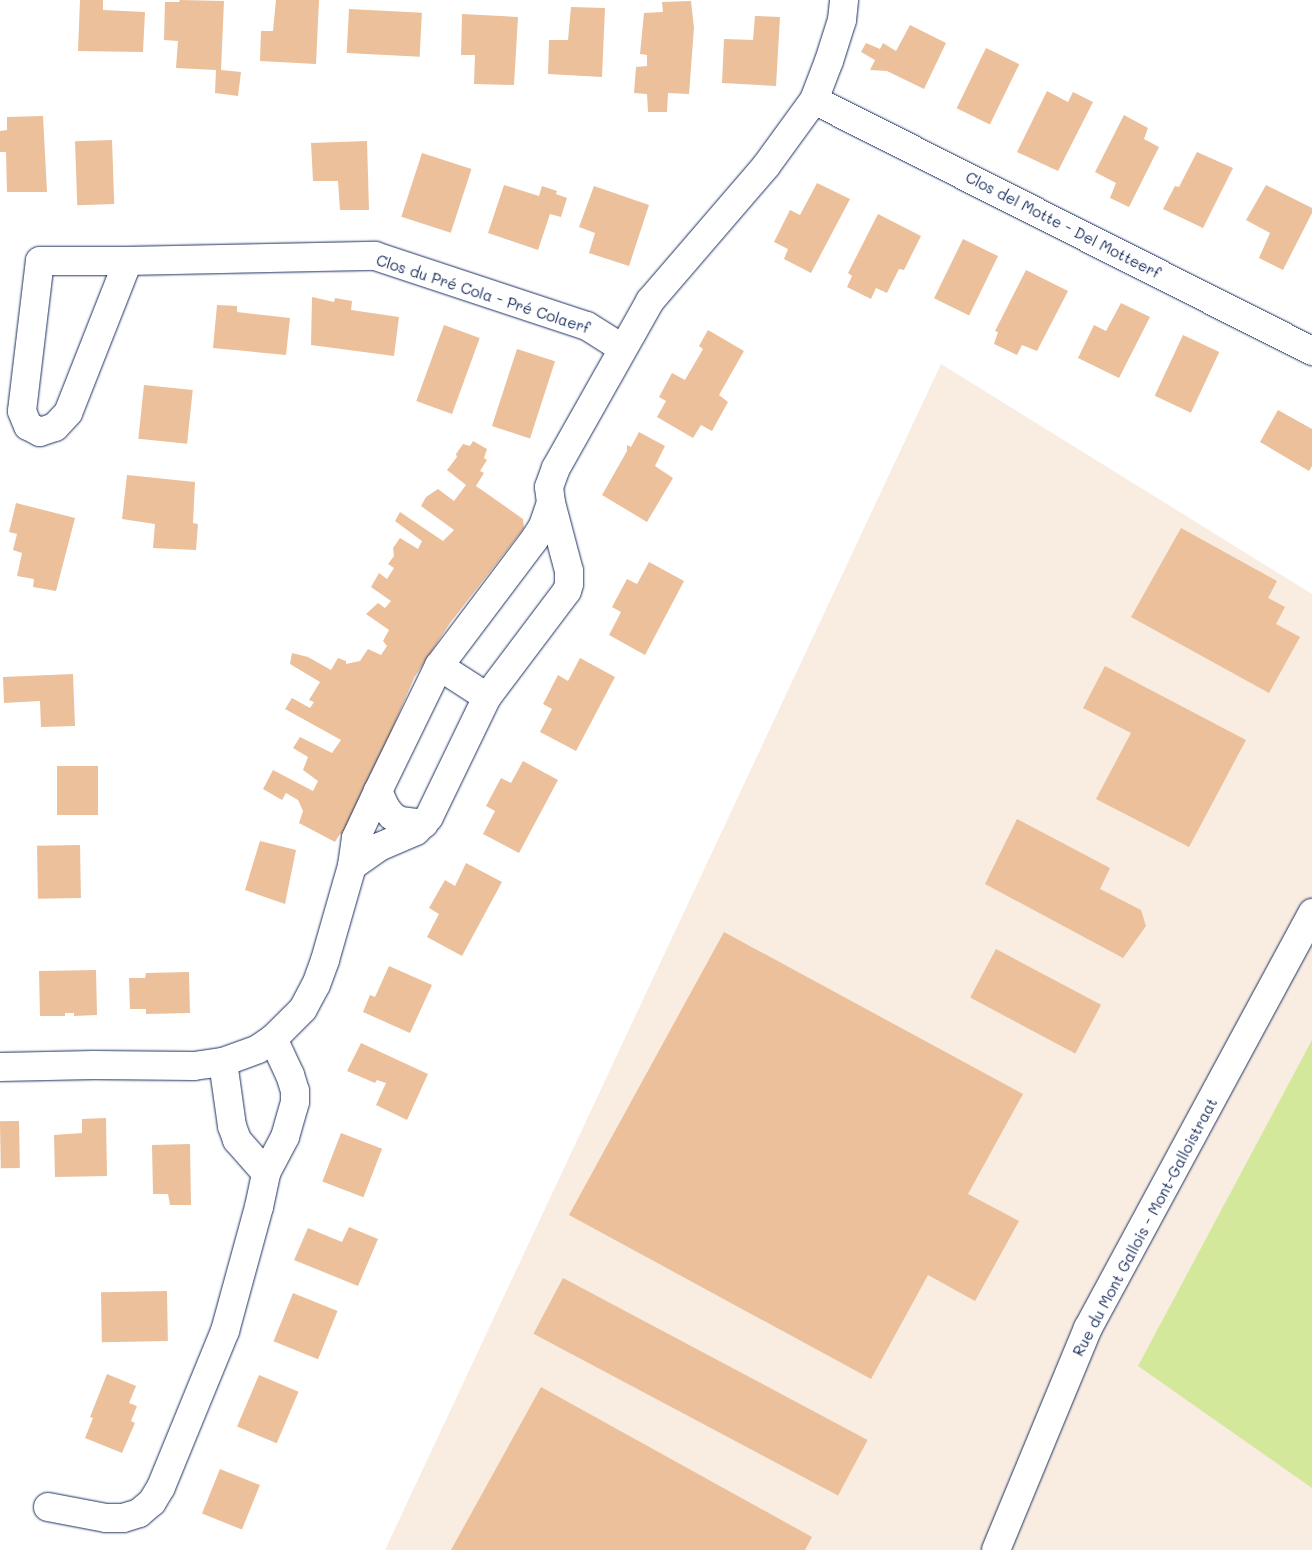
<!DOCTYPE html>
<html>
<head>
<meta charset="utf-8">
<style>
	body { margin:0 }
	#map { position:relative; width:1312px; height:1550px; overflow:hidden; background:#fff; font-family:Mali,sans-serif }
	div>[style] { position:absolute }
	.built>* { inset:0; background:#f9ece1 }
	.green>* { inset:0; background:#d4e89c }
	.building>* { inset:0; background:#ebc09b; transform-origin:0 0 }
	.roads { filter:drop-shadow(0 0 1px #1b2f5e) drop-shadow(0 0 1px #1b2f5e) }
	.street>* { height:28px; margin:-14px; padding:0 14px; transform-origin:14px; border-radius:14px; background:#fff }
	span { translate:-50% -50%; white-space:nowrap; text-align:center; line-height:1.15; -webkit-text-stroke:4.5px #fff; paint-order:stroke }
	.street-label { font-size:15px; color:#1b2f5e }
</style>
</head>
<body>
<div id="map">
	<div class="built">
		<div style="clip-path:polygon(941px 364px,1312px 594px,1312px 1550px,385px 1550px)"></div>
	</div>
	<div class="green">
		<div style="clip-path:polygon(1312px 1040px,1312px 1488px,1138px 1366px)"></div>
	</div>
	<div class="building">
		<div style="clip-path:polygon(80px 0,103px 0,103px 10px,145px 12px,143px 52px,78px 51px)"></div>
		<div style="clip-path:polygon(180px 0,224px 1px,221px 70px,241px 72px,238px 96px,215px 93px,216px 70px,176px 68px,178px 41px,164px 40px,165px 2px,179px 2px)"></div>
		<div style="clip-path:polygon(276px 0,319px 0,316px 64px,260px 61px,261px 31px,273px 31px)"></div>
		<div style="clip-path:polygon(691px 1px,694px 28px,689px 94px,668px 93px,667px 112px,648px 112px,647px 94px,634px 93px,636px 67px,647px 66px,647px 55px,640px 54px,644px 13px,663px 12px,662px 2px)"></div>
		<div style="clip-path:polygon(571px 7px,605px 8px,602px 77px,548px 74px,549px 40px,568px 40px)"></div>
		<div style="left:349px;top:9px;width:73px;height:44px;rotate:3deg"></div>
		<div style="clip-path:polygon(462px 14px,518px 17px,514px 85px,474px 84px,475px 55px,461px 55px)"></div>
		<div style="clip-path:polygon(755px 16px,780px 17px,776px 86px,722px 83px,724px 39px,753px 40px)"></div>
		<div style="clip-path:polygon(910px 25px,946px 43px,924px 89px,887px 71px,870px 70px,875px 60px,861px 52px,866px 43px,880px 49px,883px 43px,896px 51px)"></div>
		<div style="left:986px;top:48px;width:37px;height:67px;rotate:26deg"></div>
		<div style="clip-path:polygon(1047px 91px,1068px 102px,1073px 92px,1093px 102px,1058px 171px,1017px 152px)"></div>
		<div style="clip-path:polygon(1124px 115px,1148px 128px,1144px 139px,1159px 147px,1129px 207px,1110px 198px,1116px 183px,1095px 172px)"></div>
		<div style="clip-path:polygon(43px 116px,47px 192px,7px 192px,6px 152px,0 152px,0 131px,7px 130px,7px 117px)"></div>
		<div style="left:112px;top:140px;width:64px;height:37px;rotate:88deg"></div>
		<div style="clip-path:polygon(367px 141px,369px 210px,340px 210px,338px 181px,313px 181px,311px 143px)"></div>
		<div style="clip-path:polygon(1197px 152px,1233px 168px,1203px 228px,1163px 209px,1175px 186px,1179px 187px)"></div>
		<div style="left:422px;top:153px;width:52px;height:67px;rotate:18deg"></div>
		<div style="clip-path:polygon(817px 183px,850px 199px,811px 273px,784px 259px,788px 249px,774px 242px,790px 210px,800px 215px)"></div>
		<div style="clip-path:polygon(504px 185px,539px 196px,542px 186px,557px 191px,556px 194px,567px 198px,561px 217px,550px 214px,538px 250px,488px 233px)"></div>
		<div style="clip-path:polygon(1266px 185px,1312px 208px,1312px 213px,1283px 270px,1259px 258px,1270px 233px,1246px 220px)"></div>
		<div style="clip-path:polygon(594px 186px,649px 205px,629px 266px,589px 253px,595px 233px,579px 227px)"></div>
		<div style="clip-path:polygon(878px 214px,921px 236px,904px 270px,899px 269px,887px 293px,876px 288px,871px 299px,847px 287px,852px 276px,848px 273px)"></div>
		<div style="left:963px;top:239px;width:39px;height:66px;rotate:26deg"></div>
		<div style="clip-path:polygon(1026px 270px,1068px 291px,1037px 351px,1022px 345px,1017px 355px,994px 344px,998px 332px,995px 331px)"></div>
		<div style="clip-path:polygon(312px 297px,334px 302px,335px 298px,352px 301px,351px 310px,399px 317px,394px 356px,311px 345px)"></div>
		<div style="clip-path:polygon(1121px 303px,1150px 317px,1119px 378px,1078px 358px,1094px 325px,1106px 331px)"></div>
		<div style="clip-path:polygon(217px 305px,237px 306px,237px 312px,290px 318px,286px 355px,213px 348px)"></div>
		<div style="left:444px;top:325px;width:38px;height:81px;rotate:20deg"></div>
		<div style="clip-path:polygon(708px 330px,744px 351px,719px 395px,728px 402px,712px 431px,701px 425px,693px 438px,657px 417px,666px 401px,659px 397px,672px 373px,685px 380px,703px 349px,699px 346px)"></div>
		<div style="left:1183px;top:335px;width:40px;height:67px;rotate:25deg"></div>
		<div style="left:517px;top:349px;width:40px;height:81px;rotate:18deg"></div>
		<div style="left:144px;top:385px;width:49px;height:54px;rotate:6deg"></div>
		<div style="clip-path:polygon(1278px 410px,1312px 429px,1312px 466px,1309px 471px,1260px 442px)"></div>
		<div style="clip-path:polygon(639px 432px,665px 446px,655px 466px,673px 478px,647px 522px,602px 495px,627px 451px,627px 445px,631px 447px)"></div>
		<div style="clip-path:polygon(473px 441px,487px 449px,484px 458px,487px 460px,480px 471px,484px 473px,476px 486px,523px 519px,524px 528px,450px 623px,414px 678px,379px 760px,342px 835px,340px 834px,335px 842px,299px 823px,303px 811px,298px 800px,286px 793px,282px 800px,263px 789px,273px 770px,313px 791px,318px 781px,303px 770px,308px 757px,293px 748px,300px 737px,332px 753px,341px 740px,285px 709px,292px 698px,310px 708px,314px 702px,309px 700px,320px 682px,290px 664px,292px 653px,308px 657px,331px 670px,338px 658px,346px 661px,346px 664px,360px 661px,368px 649px,381px 655px,387px 646px,383px 641px,389px 630px,366px 614px,378px 603px,385px 608px,391px 601px,371px 587px,379px 573px,387px 579px,394px 568px,388px 564px,394px 556px,393px 548px,400px 538px,418px 549px,422px 541px,395px 521px,400px 512px,443px 541px,454px 530px,421px 506px,426px 497px,438px 489px,454px 501px,466px 485px,447px 470px,457px 457px,456px 454px,463px 444px,470px 446px)"></div>
		<div style="clip-path:polygon(127px 475px,195px 482px,193px 523px,198px 524px,196px 550px,153px 548px,155px 524px,122px 519px)"></div>
		<div style="clip-path:polygon(16px 503px,75px 518px,56px 591px,33px 587px,34px 579px,17px 576px,22px 553px,13px 550px,17px 534px,9px 532px)"></div>
		<div style="clip-path:polygon(1181px 528px,1277px 581px,1268px 598px,1285px 607px,1276px 624px,1300px 637px,1269px 693px,1131px 617px)"></div>
		<div style="clip-path:polygon(649px 562px,684px 581px,645px 655px,609px 635px,621px 612px,612px 607px,627px 579px,637px 584px)"></div>
		<div style="clip-path:polygon(580px 658px,615px 677px,576px 751px,540px 732px,552px 709px,543px 704px,558px 675px,568px 681px)"></div>
		<div style="clip-path:polygon(1105px 666px,1246px 740px,1189px 847px,1096px 799px,1131px 733px,1083px 708px)"></div>
		<div style="clip-path:polygon(73px 674px,75px 726px,41px 727px,40px 701px,4px 703px,3px 677px)"></div>
		<div style="clip-path:polygon(523px 761px,558px 780px,519px 853px,483px 834px,495px 811px,486px 806px,501px 778px,511px 783px)"></div>
		<div style="left:57px;top:766px;width:41px;height:49px"></div>
		<div style="clip-path:polygon(1017px 819px,1110px 868px,1100px 889px,1141px 910px,1146px 926px,1123px 958px,985px 884px)"></div>
		<div style="clip-path:polygon(260px 841px,296px 850px,285px 904px,245px 890px)"></div>
		<div style="left:80px;top:845px;width:53px;height:43px;rotate:89deg"></div>
		<div style="clip-path:polygon(466px 863px,502px 882px,462px 956px,427px 937px,439px 914px,429px 908px,445px 880px,455px 886px)"></div>
		<div style="clip-path:polygon(724px 932px,1023px 1094px,968px 1194px,1019px 1221px,975px 1301px,928px 1275px,871px 1379px,569px 1215px)"></div>
		<div style="left:996px;top:949px;width:119px;height:55px;rotate:28deg"></div>
		<div style="clip-path:polygon(389px 966px,432px 985px,410px 1033px,363px 1012px,370px 995px,375px 997px)"></div>
		<div style="clip-path:polygon(96px 970px,97px 1015px,74px 1016px,74px 1013px,65px 1013px,65px 1016px,40px 1016px,39px 971px)"></div>
		<div style="clip-path:polygon(189px 972px,190px 1013px,146px 1014px,146px 1009px,130px 1009px,129px 978px,145px 978px,146px 973px)"></div>
		<div style="clip-path:polygon(361px 1043px,428px 1074px,407px 1120px,376px 1105px,386px 1083px,377px 1080px,375px 1083px,347px 1071px)"></div>
		<div style="clip-path:polygon(106px 1118px,107px 1176px,55px 1177px,54px 1135px,82px 1133px,82px 1119px)"></div>
		<div style="left:19px;top:1121px;width:47px;height:19px;rotate:89deg"></div>
		<div style="left:341px;top:1133px;width:44px;height:52px;rotate:21deg"></div>
		<div style="clip-path:polygon(190px 1144px,191px 1205px,170px 1205px,168px 1194px,153px 1194px,152px 1145px)"></div>
		<div style="clip-path:polygon(349px 1227px,378px 1239px,358px 1286px,294px 1260px,308px 1228px,342px 1242px)"></div>
		<div style="left:563px;top:1278px;width:345px;height:63px;rotate:28deg"></div>
		<div style="left:167px;top:1291px;width:50px;height:66px;rotate:89deg"></div>
		<div style="left:293px;top:1293px;width:48px;height:52px;rotate:22deg"></div>
		<div style="clip-path:polygon(107px 1374px,136px 1386px,129px 1403px,137px 1406px,131px 1421px,135px 1423px,122px 1453px,85px 1438px,93px 1418px,90px 1417px)"></div>
		<div style="left:259px;top:1375px;width:43px;height:56px;rotate:23deg"></div>
		<div style="clip-path:polygon(541px 1387px,812px 1537px,805px 1550px,451px 1550px)"></div>
		<div style="left:220px;top:1469px;width:43px;height:48px;rotate:22deg"></div>
	</div>
	<div class="roads">
		<div class="street">
			<div style="left:814px;top:100px;width:558px;rotate:26.75deg"></div>
			<div style="left:128px;top:261px;width:163px;rotate:111.5deg"></div>
			<div style="left:68px;top:413px;width:19px;rotate:133deg"></div>
			<div style="left:55px;top:427px;width:16px;rotate:162deg"></div>
			<div style="left:40px;top:432px;width:13px;rotate:-153deg"></div>
			<div style="left:28px;top:426px;width:16px;rotate:-112deg"></div>
			<div style="left:22px;top:411px;width:151px;rotate:-83.2deg"></div>
			<div style="left:40px;top:261px;width:88px"></div>
			<div style="left:128px;top:261px;width:247px;rotate:-1.2deg"></div>
			<div style="left:375px;top:256px;width:223px;rotate:18.3deg"></div>
			<div style="left:587px;top:326px;width:41px;rotate:32.2deg"></div>
			<div style="left:439px;top:666px;width:57px;rotate:32.9deg"></div>
			<div style="left:378px;top:791px;width:17px;rotate:66deg"></div>
			<div style="left:385px;top:807px;width:11px;rotate:52deg"></div>
			<div style="left:392px;top:816px;width:9px;rotate:32deg"></div>
			<div style="left:400px;top:821px;width:24px;rotate:7deg"></div>
			<div style="left:352px;top:866px;width:33px;rotate:-35deg"></div>
			<div style="left:379px;top:847px;width:40px;rotate:-23.4deg"></div>
			<div style="left:416px;top:831px;width:19px;rotate:-47deg"></div>
			<div style="left:429px;top:817px;width:133px;rotate:-64.2deg"></div>
			<div style="left:487px;top:697px;width:133px;rotate:-53deg"></div>
			<div style="left:567px;top:591px;width:7px;rotate:-74deg"></div>
			<div style="left:569px;top:584px;width:13px;rotate:-90deg"></div>
			<div style="left:569px;top:571px;width:70px;rotate:-104.8deg"></div>
			<div style="left:551px;top:503px;width:16px;rotate:-97deg"></div>
			<div style="left:549px;top:487px;width:20px;rotate:-70deg"></div>
			<div style="left:556px;top:468px;width:192px;rotate:-60.6deg"></div>
			<div style="left:650px;top:301px;width:178px;rotate:-49.3deg"></div>
			<div style="left:766px;top:166px;width:82px;rotate:-54deg"></div>
			<div style="left:814px;top:100px;width:42px;rotate:-69deg"></div>
			<div style="left:829px;top:61px;width:43px;rotate:-72.4deg"></div>
			<div style="left:842px;top:20px;width:20px;rotate:-84deg"></div>
			<div style="left:223px;top:1062px;width:65px;rotate:82deg"></div>
			<div style="left:232px;top:1126px;width:15px;rotate:70deg"></div>
			<div style="left:237px;top:1140px;width:44px;rotate:48.7deg"></div>
			<div style="left:0;top:1067px;width:94px;rotate:-1.2deg"></div>
			<div style="left:94px;top:1065px;width:100px;rotate:0.6deg"></div>
			<div style="left:194px;top:1066px;width:29px;rotate:-8deg"></div>
			<div style="left:223px;top:1062px;width:37px;rotate:-20deg"></div>
			<div style="left:258px;top:1049px;width:18px;rotate:-34deg"></div>
			<div style="left:273px;top:1039px;width:42px;rotate:-45deg"></div>
			<div style="left:303px;top:1009px;width:27px;rotate:-62deg"></div>
			<div style="left:316px;top:985px;width:27px;rotate:-70deg"></div>
			<div style="left:325px;top:960px;width:98px;rotate:-74deg"></div>
			<div style="left:352px;top:866px;width:28px;rotate:-82deg"></div>
			<div style="left:356px;top:838px;width:52px;rotate:-64.9deg"></div>
			<div style="left:378px;top:791px;width:139px;rotate:-64deg"></div>
			<div style="left:439px;top:666px;width:158px;rotate:-53deg"></div>
			<div style="left:534px;top:540px;width:17px;rotate:-57deg"></div>
			<div style="left:543px;top:526px;width:24px;rotate:-71deg"></div>
			<div style="left:48px;top:1507px;width:59px;rotate:10.7deg"></div>
			<div style="left:106px;top:1518px;width:17px"></div>
			<div style="left:123px;top:1518px;width:17px;rotate:-17deg"></div>
			<div style="left:139px;top:1513px;width:17px;rotate:-40deg"></div>
			<div style="left:152px;top:1502px;width:17px;rotate:-59deg"></div>
			<div style="left:161px;top:1487px;width:169px;rotate:-67.7deg"></div>
			<div style="left:225px;top:1331px;width:129px;rotate:-74.7deg"></div>
			<div style="left:259px;top:1207px;width:35px;rotate:-78deg"></div>
			<div style="left:266px;top:1173px;width:41px;rotate:-62.2deg"></div>
			<div style="left:285px;top:1137px;width:36px;rotate:-74deg"></div>
			<div style="left:295px;top:1102px;width:11px;rotate:-90deg"></div>
			<div style="left:295px;top:1091px;width:17px;rotate:-107deg"></div>
			<div style="left:290px;top:1075px;width:40px;rotate:-115deg"></div>
			<div style="left:996px;top:1550px;width:240px;rotate:-67.5deg"></div>
			<div style="left:1088px;top:1328px;width:472px;rotate:-61.6deg"></div>
		</div>
	</div>
	<div class="street-label">
		<span style="left:1063px;top:225px;rotate:27deg">Clos del Motte - Del Motteerf</span>
		<span style="left:483px;top:294px;rotate:18deg">Clos du Pré Cola - Pré Colaerf</span>
		<span style="left:1145px;top:1227px;rotate:-62deg">Rue du Mont Gallois - Mont-Galloistraat</span>
	</div>
</div>
</body>
</html>
